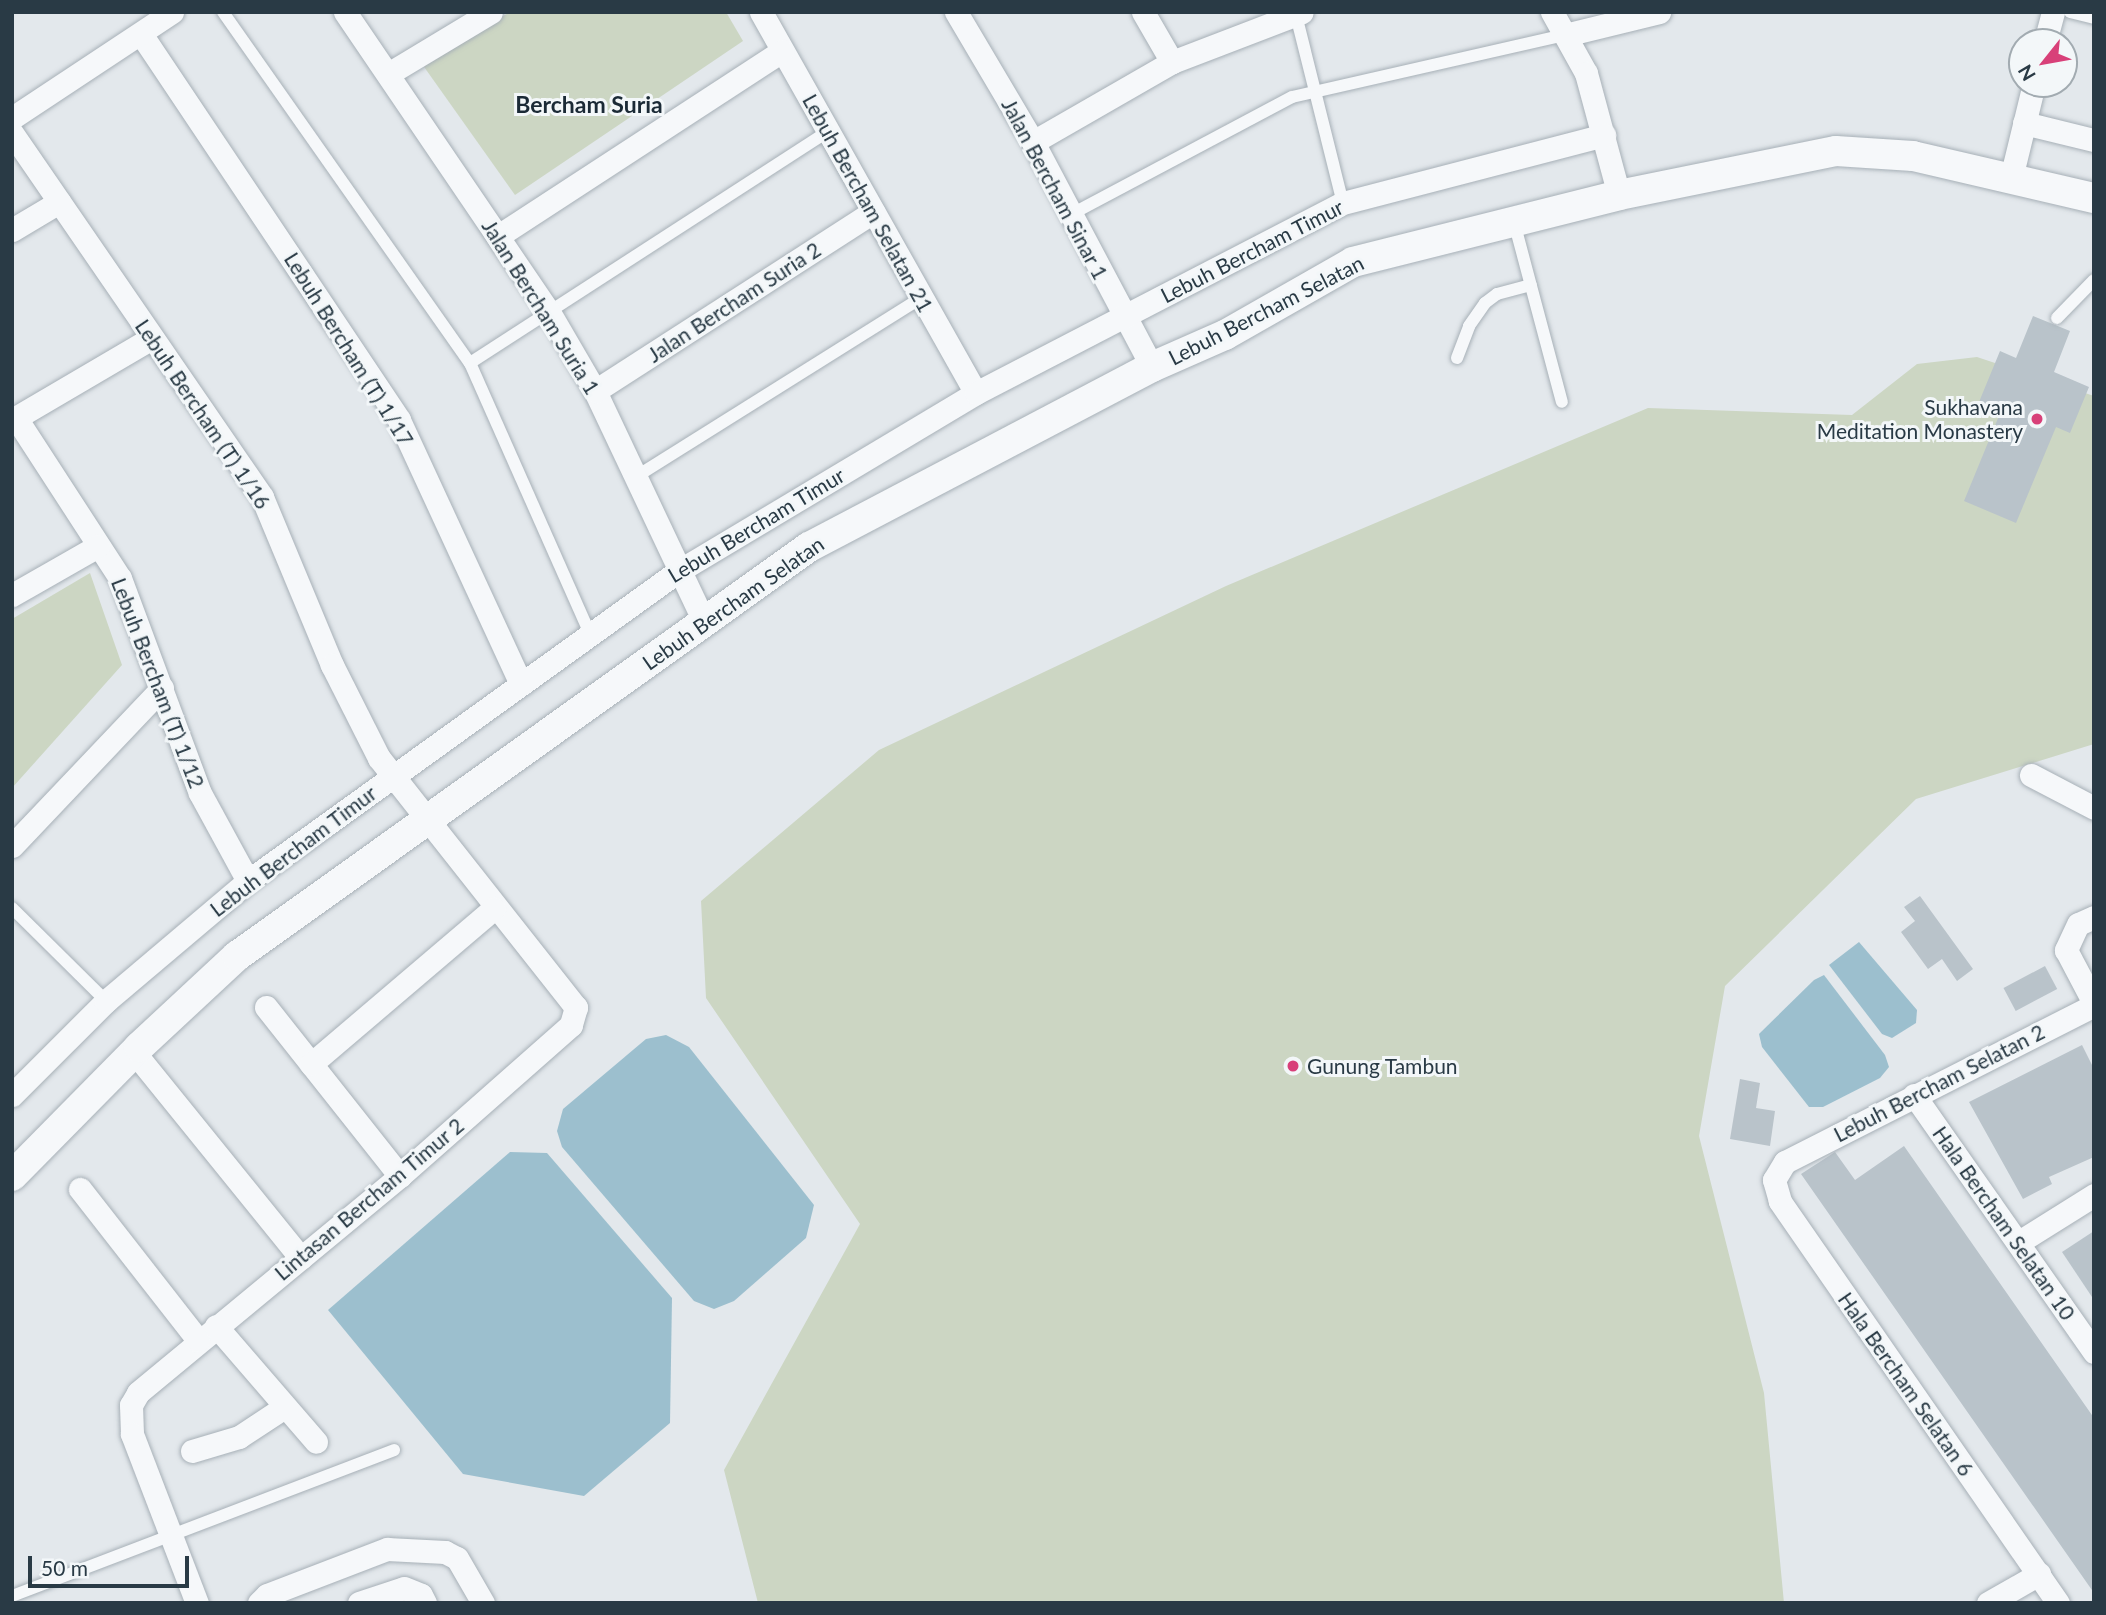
<!DOCTYPE html>
<html>
<head>
<meta charset="utf-8">
<style>
	body { margin:0 }
	#map { position:relative; width:2106px; height:1615px; overflow:hidden; background:#e3e8ec; font-family:Lato,sans-serif }
	div>[style] { position:absolute }
	.green>* { inset:0; background:#ccd6c3 }
	.water>* { inset:0; background:#9cbfce }
	.building>* { inset:0; background:#b9c3ca; transform-origin:0 0 }
	.roads { filter:drop-shadow(0 0 2px #a7b0b7) drop-shadow(0 0 2px #a7b0b7) }
	.service>* { height:12px; margin:-6px; padding:0 6px; transform-origin:6px; border-radius:6px; background:#f6f8fa }
	.minor>* { height:23px; margin:-11.5px; padding:0 11.5px; transform-origin:11.5px; border-radius:11.5px; background:#f6f8fa }
	.tertiary>* { height:30px; margin:-15px; padding:0 15px; transform-origin:15px; border-radius:15px; background:#f6f8fa }
	.dots>* { width:19px; height:19px; translate:-50% -50%; box-sizing:border-box; border:4px solid #f3f7f9; border-radius:50% }
	span { translate:-50% -50%; white-space:nowrap; text-align:center; line-height:1.15; -webkit-text-stroke:6px #f3f7f9; paint-order:stroke }
	.street-label { font-size:21px; color:#293a45 }
	.poi-label { font-size:21px; color:#293a45 }
	.right { translate:-100% -50%; text-align:right }
	.left { translate:0 -50%; text-align:left }
	.neighbourhood-label { font-size:23px; color:#1b2a36; font-weight:700 }
	.frame { position:absolute; inset:0; border:14px solid #293a45; pointer-events:none }
	.north { position:absolute; left:2008px; top:28px; width:70px; height:70px; box-sizing:border-box; background:#f3f7f9; border:2px solid #a2abb1; border-radius:50%; rotate:239deg; font-size:19px; font-weight:700; line-height:28px; text-align:center; color:#293a45 }
	.north::after { content:''; display:block; margin:auto; width:24px; height:32px; background:#d84079; clip-path:polygon(50% 0,100% 100%,50% 72%,0 100%) }
	.scale { position:absolute; left:28px; top:1556px; width:161px; height:32px; box-sizing:border-box; border:4px solid #293a45; border-top:0; padding-left:9px; font-size:21px; line-height:24px; white-space:nowrap; color:#293a45; -webkit-text-stroke:5px #f3f7f9; paint-order:stroke }
</style>
</head>
<body>
<div id="map">
	<div class="green">
		<div style="clip-path:polygon(510px 12px,726px 12px,743px 41px,515px 195px,422px 64px)"></div>
		<div style="clip-path:polygon(1977px 357px,2094px 396px,2094px 744px,1916px 799px,1725px 986px,1699px 1136px,1764px 1393px,1784px 1603px,758px 1603px,724px 1470px,860px 1224px,706px 998px,701px 901px,879px 750px,1226px 586px,1648px 408px,1852px 415px,1917px 364px)"></div>
		<div style="clip-path:polygon(90px 573px,122px 665px,12px 788px,12px 619px)"></div>
	</div>
	<div class="water">
		<div style="clip-path:polygon(1859px 942px,1917px 1010px,1916px 1023px,1892px 1038px,1882px 1034px,1829px 965px)"></div>
		<div style="clip-path:polygon(1824px 975px,1885px 1055px,1889px 1067px,1880px 1078px,1823px 1107px,1809px 1107px,1762px 1047px,1759px 1034px,1814px 980px)"></div>
		<div style="clip-path:polygon(666px 1035px,689px 1047px,814px 1205px,806px 1238px,734px 1301px,714px 1309px,694px 1301px,562px 1147px,557px 1131px,563px 1109px,646px 1039px)"></div>
		<div style="clip-path:polygon(510px 1152px,547px 1153px,672px 1298px,670px 1423px,584px 1496px,463px 1474px,328px 1310px)"></div>
	</div>
	<div class="building">
		<div style="clip-path:polygon(2033px 316px,2070px 331px,2054px 372px,2089px 387px,2070px 433px,2056px 427px,2016px 523px,1964px 501px,2001px 411px,1979px 402px,2000px 351px,2016px 358px)"></div>
		<div style="clip-path:polygon(1920px 896px,1973px 969px,1957px 981px,1942px 959px,1928px 969px,1901px 932px,1915px 921px,1904px 907px)"></div>
		<div style="left:2045px;top:966px;width:26px;height:47px;rotate:62deg"></div>
		<div style="clip-path:polygon(2082px 1045px,2094px 1069px,2094px 1157px,2049px 1177px,2052px 1184px,2023px 1199px,1969px 1102px)"></div>
		<div style="clip-path:polygon(1740px 1079px,1760px 1083px,1756px 1108px,1775px 1111px,1770px 1146px,1730px 1139px)"></div>
		<div style="clip-path:polygon(1904px 1146px,2094px 1418px,2094px 1593px,1801px 1174px,1835px 1152px,1855px 1180px)"></div>
		<div style="clip-path:polygon(2094px 1231px,2094px 1300px,2062px 1252px)"></div>
	</div>
	<div class="roads">
		<div class="service">
			<div style="left:223px;top:12px;width:429px;rotate:54.9deg"></div>
			<div style="left:470px;top:363px;width:296px;rotate:66.1deg"></div>
			<div style="left:2070px;top:12px;width:25px;rotate:14deg"></div>
			<div style="left:1296px;top:15px;width:194px;rotate:76deg"></div>
			<div style="left:1070px;top:215px;width:251px;rotate:-28deg"></div>
			<div style="left:1292px;top:97px;width:280px;rotate:-12.8deg"></div>
			<div style="left:1514px;top:222px;width:186px;rotate:75.1deg"></div>
			<div style="left:2057px;top:318px;width:53px;rotate:-45.8deg"></div>
			<div style="left:1457px;top:358px;width:34px;rotate:-69deg"></div>
			<div style="left:1469px;top:326px;width:28px;rotate:-55deg"></div>
			<div style="left:1485px;top:303px;width:15px;rotate:-37deg"></div>
			<div style="left:1497px;top:294px;width:35px;rotate:-15deg"></div>
			<div style="left:470px;top:363px;width:427px;rotate:-32.9deg"></div>
			<div style="left:634px;top:478px;width:340px;rotate:-32.1deg"></div>
			<div style="left:12px;top:908px;width:132px;rotate:44.7deg"></div>
			<div style="left:12px;top:1596px;width:409px;rotate:-20.9deg"></div>
		</div>
		<div class="minor">
			<div style="left:345px;top:12px;width:363px;rotate:55.8deg"></div>
			<div style="left:549px;top:312px;width:91px;rotate:59.8deg"></div>
			<div style="left:595px;top:391px;width:255px;rotate:64.7deg"></div>
			<div style="left:761px;top:12px;width:437px;rotate:60.6deg"></div>
			<div style="left:956px;top:12px;width:151px;rotate:59.4deg"></div>
			<div style="left:1033px;top:142px;width:255px;rotate:62.1deg"></div>
			<div style="left:1143px;top:12px;width:58px;rotate:59.9deg"></div>
			<div style="left:1552px;top:12px;width:70px;rotate:60.9deg"></div>
			<div style="left:1586px;top:73px;width:126px;rotate:74.9deg"></div>
			<div style="left:141px;top:34px;width:464px;rotate:56.2deg"></div>
			<div style="left:399px;top:420px;width:291px;rotate:65.2deg"></div>
			<div style="left:1565px;top:35px;width:97px;rotate:-13.7deg"></div>
			<div style="left:2045px;top:42px;width:31px;rotate:-75deg"></div>
			<div style="left:388px;top:74px;width:120px;rotate:-31deg"></div>
			<div style="left:12px;top:118px;width:192px;rotate:-33.5deg"></div>
			<div style="left:2024px;top:123px;width:72px;rotate:13.7deg"></div>
			<div style="left:12px;top:133px;width:442px;rotate:55.5deg"></div>
			<div style="left:262px;top:497px;width:182px;rotate:67.4deg"></div>
			<div style="left:332px;top:665px;width:104px;rotate:63.2deg"></div>
			<div style="left:379px;top:758px;width:318px;rotate:51.7deg"></div>
			<div style="left:576px;top:1007px;width:19px;rotate:106deg"></div>
			<div style="left:571px;top:1025px;width:228px;rotate:138.6deg"></div>
			<div style="left:400px;top:1176px;width:340px;rotate:140.4deg"></div>
			<div style="left:138px;top:1393px;width:14px;rotate:120deg"></div>
			<div style="left:131px;top:1405px;width:29px;rotate:88deg"></div>
			<div style="left:132px;top:1434px;width:181px;rotate:69deg"></div>
			<div style="left:1033px;top:142px;width:160px;rotate:-29.9deg"></div>
			<div style="left:1172px;top:62px;width:139px;rotate:-21deg"></div>
			<div style="left:2011px;top:178px;width:97px;rotate:-76.3deg"></div>
			<div style="left:12px;top:230px;width:55px;rotate:-30.8deg"></div>
			<div style="left:498px;top:236px;width:339px;rotate:-33.1deg"></div>
			<div style="left:595px;top:391px;width:331px;rotate:-32.8deg"></div>
			<div style="left:16px;top:418px;width:191px;rotate:57deg"></div>
			<div style="left:120px;top:578px;width:229px;rotate:69.6deg"></div>
			<div style="left:200px;top:793px;width:100px;rotate:61.4deg"></div>
			<div style="left:12px;top:420px;width:162px;rotate:-30.4deg"></div>
			<div style="left:12px;top:595px;width:99px;rotate:-29.7deg"></div>
			<div style="left:2031px;top:775px;width:71px;rotate:27.6deg"></div>
			<div style="left:12px;top:846px;width:218px;rotate:-46.5deg"></div>
			<div style="left:2094px;top:917px;width:17px;rotate:156deg"></div>
			<div style="left:2078px;top:924px;width:29px;rotate:115deg"></div>
			<div style="left:2066px;top:950px;width:60px;rotate:62.2deg"></div>
			<div style="left:266px;top:1007px;width:216px;rotate:51.6deg"></div>
			<div style="left:134px;top:1052px;width:265px;rotate:51deg"></div>
			<div style="left:311px;top:1064px;width:240px;rotate:-40.4deg"></div>
			<div style="left:12px;top:1095px;width:133px;rotate:-45deg"></div>
			<div style="left:106px;top:1001px;width:186px;rotate:-40.2deg"></div>
			<div style="left:248px;top:881px;width:529px;rotate:-35.76deg"></div>
			<div style="left:677px;top:572px;width:348px;rotate:-30.9deg"></div>
			<div style="left:976px;top:393px;width:413px;rotate:-27.4deg"></div>
			<div style="left:1343px;top:203px;width:270px;rotate:-14.6deg"></div>
			<div style="left:1914px;top:1095px;width:314px;rotate:55deg"></div>
			<div style="left:80px;top:1189px;width:192px;rotate:52deg"></div>
			<div style="left:2019px;top:1242px;width:89px;rotate:-32.1deg"></div>
			<div style="left:216px;top:1326px;width:153px;rotate:49.2deg"></div>
			<div style="left:192px;top:1451px;width:49px;rotate:-16.6deg"></div>
			<div style="left:239px;top:1437px;width:53px;rotate:-33.4deg"></div>
			<div style="left:259px;top:1603px;width:11px;rotate:-45deg"></div>
			<div style="left:267px;top:1595px;width:129px;rotate:-21deg"></div>
			<div style="left:387px;top:1549px;width:58px;rotate:3deg"></div>
			<div style="left:445px;top:1552px;width:13px;rotate:27deg"></div>
			<div style="left:457px;top:1558px;width:52px;rotate:60deg"></div>
			<div style="left:359px;top:1603px;width:47px;rotate:-18.4deg"></div>
			<div style="left:404px;top:1588px;width:18px;rotate:22deg"></div>
			<div style="left:421px;top:1595px;width:9px;rotate:63deg"></div>
			<div style="left:1988px;top:1603px;width:59px;rotate:-29.6deg"></div>
			<div style="left:2058px;top:1603px;width:489px;rotate:-124.7deg"></div>
			<div style="left:1780px;top:1201px;width:22px;rotate:-106deg"></div>
			<div style="left:1774px;top:1180px;width:21px;rotate:-59deg"></div>
			<div style="left:1785px;top:1162px;width:347px;rotate:-26.9deg"></div>
		</div>
		<div class="tertiary">
			<div style="left:12px;top:1176px;width:181px;rotate:-45.4deg"></div>
			<div style="left:139px;top:1047px;width:134px;rotate:-42.9deg"></div>
			<div style="left:237px;top:956px;width:703px;rotate:-35.57deg"></div>
			<div style="left:809px;top:547px;width:387px;rotate:-27.7deg"></div>
			<div style="left:1152px;top:367px;width:80px;rotate:-23.7deg"></div>
			<div style="left:1225px;top:335px;width:147px;rotate:-29.7deg"></div>
			<div style="left:1353px;top:262px;width:274px;rotate:-14.1deg"></div>
			<div style="left:1619px;top:195px;width:221px;rotate:-11.5deg"></div>
			<div style="left:1836px;top:151px;width:77px;rotate:3.7deg"></div>
			<div style="left:1913px;top:156px;width:186px;rotate:13.1deg"></div>
		</div>
	</div>
	<div class="dots">
		<div style="left:2037px;top:419px;background:#d84079"></div>
		<div style="left:1293px;top:1066px;background:#d84079"></div>
	</div>
	<div class="street-label">
		<span style="left:1055px;top:189px;rotate:62deg">Jalan Bercham Sinar 1</span>
		<span style="left:868px;top:203px;rotate:61deg">Lebuh Bercham Selatan 21</span>
		<span style="left:1252px;top:251px;rotate:-27deg">Lebuh Bercham Timur</span>
		<span style="left:734px;top:302px;rotate:-33deg">Jalan Bercham Suria 2</span>
		<span style="left:541px;top:307px;rotate:58deg">Jalan Bercham Suria 1</span>
		<span style="left:1266px;top:310px;rotate:-27deg">Lebuh Bercham Selatan</span>
		<span style="left:349px;top:349px;rotate:58deg">Lebuh Bercham (T) 1/17</span>
		<span style="left:203px;top:414px;rotate:56deg">Lebuh Bercham (T) 1/16</span>
		<span style="left:756px;top:525px;rotate:-31deg">Lebuh Bercham Timur</span>
		<span style="left:733px;top:603px;rotate:-35deg">Lebuh Bercham Selatan</span>
		<span style="left:158px;top:683px;rotate:69deg">Lebuh Bercham (T) 1/12</span>
		<span style="left:293px;top:851px;rotate:-37deg">Lebuh Bercham Timur</span>
		<span style="left:1939px;top:1083px;rotate:-27deg">Lebuh Bercham Selatan 2</span>
		<span style="left:369px;top:1199px;rotate:-40deg">Lintasan Bercham Timur 2</span>
		<span style="left:2004px;top:1223px;rotate:55deg">Hala Bercham Selatan 10</span>
		<span style="left:1906px;top:1384px;rotate:55deg">Hala Bercham Selatan 6</span>
	</div>
	<div class="poi-label">
		<span class="right" style="left:2023px;top:419px">Sukhavana<br>Meditation Monastery</span>
		<span class="left" style="left:1307px;top:1066px">Gunung Tambun</span>
	</div>
	<div class="neighbourhood-label">
		<span style="left:589px;top:104px">Bercham Suria</span>
	</div>
	<div class="frame"></div>
	<div class="north">N</div>
	<div class="scale">50 m</div>
</div>
</body>
</html>
